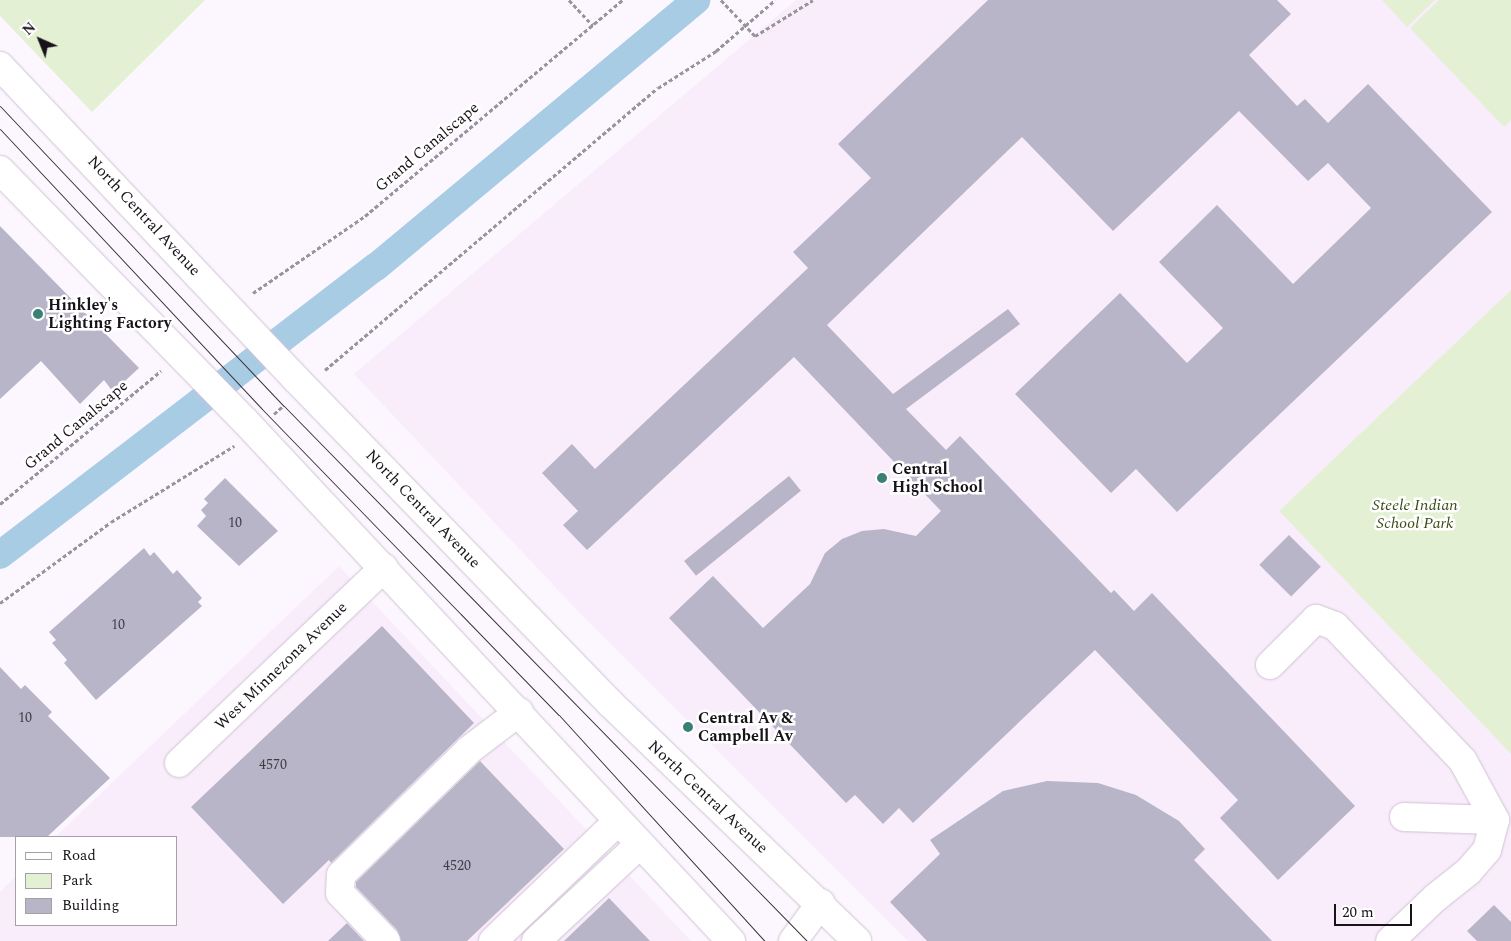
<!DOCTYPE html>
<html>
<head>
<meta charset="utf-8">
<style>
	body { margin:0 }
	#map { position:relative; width:1511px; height:941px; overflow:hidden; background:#fcf7fe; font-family:Spectral,serif }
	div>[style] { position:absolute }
	.built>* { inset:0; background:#f9edfc }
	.green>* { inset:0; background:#e3f0d4 }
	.canal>* { height:28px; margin:-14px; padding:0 14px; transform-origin:14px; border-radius:14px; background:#a9cce5 }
	.building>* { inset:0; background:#b9b5c9; transform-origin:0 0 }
	.path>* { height:3px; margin-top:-1.5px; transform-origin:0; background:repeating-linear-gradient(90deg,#99949b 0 4px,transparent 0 6.5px) }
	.roads { filter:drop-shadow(0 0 1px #d0c2d3) drop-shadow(0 0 1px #d0c2d3) }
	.minor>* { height:28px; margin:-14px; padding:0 14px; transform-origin:14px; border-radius:14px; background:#fff }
	.major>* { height:28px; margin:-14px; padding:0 14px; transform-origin:14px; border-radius:14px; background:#fff }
	.tram>* { height:1px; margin:-0.5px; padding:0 0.5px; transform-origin:0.5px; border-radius:0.5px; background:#373238 }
	.dots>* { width:14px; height:14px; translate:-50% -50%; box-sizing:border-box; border:2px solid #fff; border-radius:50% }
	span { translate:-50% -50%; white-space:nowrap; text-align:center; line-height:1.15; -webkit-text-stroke:5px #fff; paint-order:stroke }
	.number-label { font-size:14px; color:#403c45 }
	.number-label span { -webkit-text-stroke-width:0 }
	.street-label { font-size:16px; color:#181319 }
	.poi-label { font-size:16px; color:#181319; font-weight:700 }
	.left { translate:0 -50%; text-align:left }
	.park-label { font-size:16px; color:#384b14; font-style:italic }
	.legend { position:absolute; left:15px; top:836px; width:162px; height:90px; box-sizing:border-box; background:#fff; border:1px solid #a3a1a3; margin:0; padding:6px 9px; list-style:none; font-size:15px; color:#181319 }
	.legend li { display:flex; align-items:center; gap:10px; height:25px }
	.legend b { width:25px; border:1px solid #a3a1a3 }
	.north { position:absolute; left:15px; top:15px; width:50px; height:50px; -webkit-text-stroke:4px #fff; paint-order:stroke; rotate:316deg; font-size:14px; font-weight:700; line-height:20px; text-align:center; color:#181319 }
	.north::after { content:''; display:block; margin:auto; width:18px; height:22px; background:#181319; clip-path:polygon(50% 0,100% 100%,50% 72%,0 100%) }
	.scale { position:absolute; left:1334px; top:904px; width:78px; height:22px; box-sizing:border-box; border:2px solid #181319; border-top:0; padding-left:6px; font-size:15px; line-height:18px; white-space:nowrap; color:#181319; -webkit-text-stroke:4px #fff; paint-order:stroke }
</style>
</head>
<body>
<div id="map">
	<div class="built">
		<div style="clip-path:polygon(796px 0,1511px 0,1511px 290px,1279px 511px,1511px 754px,1511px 941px,908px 941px,574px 607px,354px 374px)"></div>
		<div style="clip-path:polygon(339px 566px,691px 941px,0 941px,0 892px,16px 876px,16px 925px,176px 925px,176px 837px,55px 837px)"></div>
	</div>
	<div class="green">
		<div style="clip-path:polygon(0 0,205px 0,92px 112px,0 16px)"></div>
		<div style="clip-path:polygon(1382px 0,1435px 0,1407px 27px)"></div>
		<div style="clip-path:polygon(1439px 0,1511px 0,1511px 120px,1504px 127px,1410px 28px)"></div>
		<div style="clip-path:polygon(1511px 290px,1511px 754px,1279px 511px)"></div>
	</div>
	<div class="canal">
		<div style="left:0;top:555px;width:474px;rotate:-37.5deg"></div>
		<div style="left:376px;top:267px;width:417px;rotate:-39.8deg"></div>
	</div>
	<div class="building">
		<div style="clip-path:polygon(988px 0,1277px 0,1291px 14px,1249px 55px,1297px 106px,1305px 99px,1328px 123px,1368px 84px,1492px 212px,1177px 512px,1136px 469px,1111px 493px,1015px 394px,1120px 293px,1187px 363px,1223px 328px,1159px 262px,1217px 205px,1293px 284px,1371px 208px,1328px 163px,1308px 181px,1239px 111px,1113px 231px,1022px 137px,827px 325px,893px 394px,1008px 309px,1020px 324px,906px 409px,946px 450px,960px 436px,1111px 593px,1114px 590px,1134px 611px,1152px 593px,1355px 806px,1278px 880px,1220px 818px,1238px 800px,1095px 650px,913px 823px,899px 808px,883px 824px,855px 795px,846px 803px,669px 618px,713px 576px,763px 628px,810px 584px,825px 553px,842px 539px,862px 531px,884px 529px,916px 536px,941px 511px,794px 357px,587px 550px,563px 525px,578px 511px,542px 473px,572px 444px,595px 469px,808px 268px,793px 252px,871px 178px,838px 144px)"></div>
		<div style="clip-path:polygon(0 226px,139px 368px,113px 392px,104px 380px,80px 404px,41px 361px,0 399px)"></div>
		<div style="left:789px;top:476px;width:19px;height:135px;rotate:51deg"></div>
		<div style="clip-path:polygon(225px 478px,278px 531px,239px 566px,197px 526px,206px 516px,201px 510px,208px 503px,204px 499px)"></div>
		<div style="left:1289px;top:535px;width:45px;height:42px;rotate:45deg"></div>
		<div style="clip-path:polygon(144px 548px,150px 556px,154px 552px,173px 574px,177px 570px,202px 598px,198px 602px,202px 606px,96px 700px,64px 663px,67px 660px,52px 643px,56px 640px,49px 632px)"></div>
		<div style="clip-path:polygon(382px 626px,474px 723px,331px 863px,329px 860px,283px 904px,191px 807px)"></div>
		<div style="clip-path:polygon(0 667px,21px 689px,25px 685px,52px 712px,48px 716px,110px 778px,47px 837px,0 837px)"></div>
		<div style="clip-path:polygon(480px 761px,564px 849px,467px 941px,401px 941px,397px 930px,356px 887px,356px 882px)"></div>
		<div style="clip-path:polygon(1047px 781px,1098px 783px,1136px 795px,1179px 821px,1205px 849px,1194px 860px,1272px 941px,927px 941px,890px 902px,940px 854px,930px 840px,1003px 791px)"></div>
		<div style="clip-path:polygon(609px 898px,650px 941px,564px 941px)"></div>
		<div style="clip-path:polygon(1494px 905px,1511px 922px,1511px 941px,1477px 941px,1467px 931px)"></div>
		<div style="clip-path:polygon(347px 923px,364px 941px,328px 941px)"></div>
	</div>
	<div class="path">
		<div style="left:569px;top:0;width:35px;rotate:47deg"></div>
		<div style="left:721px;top:0;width:50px;rotate:46.6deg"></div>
		<div style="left:755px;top:36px;width:68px;rotate:-31.8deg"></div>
		<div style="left:253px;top:293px;width:136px;rotate:-34.5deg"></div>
		<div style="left:365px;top:216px;width:336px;rotate:-40deg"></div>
		<div style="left:325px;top:370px;width:436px;rotate:-40.3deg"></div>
		<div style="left:658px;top:88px;width:69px;rotate:-32.5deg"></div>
		<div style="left:716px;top:51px;width:78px;rotate:-40.8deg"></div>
		<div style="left:274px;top:414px;width:13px;rotate:-42deg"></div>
		<div style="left:0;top:504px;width:209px;rotate:-39.6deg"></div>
		<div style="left:0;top:603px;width:137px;rotate:-36.1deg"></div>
		<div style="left:111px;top:522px;width:145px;rotate:-31.7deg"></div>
	</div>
	<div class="roads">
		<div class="minor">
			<div style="left:1270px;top:665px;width:65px;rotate:-45deg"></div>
			<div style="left:1316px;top:619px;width:20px;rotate:20deg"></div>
			<div style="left:1335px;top:626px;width:186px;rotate:46.5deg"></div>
			<div style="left:1463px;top:761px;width:67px;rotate:61.5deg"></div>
			<div style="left:1495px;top:820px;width:31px;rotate:105deg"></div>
			<div style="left:1487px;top:850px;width:28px;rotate:131deg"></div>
			<div style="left:1469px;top:871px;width:43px;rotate:141.5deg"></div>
			<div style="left:1435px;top:898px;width:62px;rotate:136.3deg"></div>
			<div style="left:179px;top:763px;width:283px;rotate:-43.6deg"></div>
			<div style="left:1404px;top:817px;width:91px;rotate:1.9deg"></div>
			<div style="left:386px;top:941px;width:66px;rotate:-133.8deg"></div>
			<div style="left:340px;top:893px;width:18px;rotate:-87deg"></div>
			<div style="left:341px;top:875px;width:179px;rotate:-44.3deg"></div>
			<div style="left:469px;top:750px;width:63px;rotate:-37.2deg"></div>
			<div style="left:493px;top:941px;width:173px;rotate:-43.8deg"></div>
			<div style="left:536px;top:941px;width:142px;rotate:-43deg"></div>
			<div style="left:793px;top:941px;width:47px;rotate:-53.6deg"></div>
		</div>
		<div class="major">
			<div style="left:0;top:66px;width:432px;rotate:46.6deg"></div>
			<div style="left:297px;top:380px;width:450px;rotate:45.9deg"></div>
			<div style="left:610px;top:703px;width:343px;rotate:43.9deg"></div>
			<div style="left:0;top:170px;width:351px;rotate:45.7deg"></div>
			<div style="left:245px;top:421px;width:712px;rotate:46.94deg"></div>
		</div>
	</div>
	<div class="tram">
		<div style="left:0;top:106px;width:413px;rotate:46.6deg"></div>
		<div style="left:284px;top:406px;width:748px;rotate:45.65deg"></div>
		<div style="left:0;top:129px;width:383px;rotate:46.9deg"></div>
		<div style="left:262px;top:409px;width:426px;rotate:45.9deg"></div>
		<div style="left:559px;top:715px;width:306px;rotate:47.7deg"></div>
	</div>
	<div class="dots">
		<div style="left:38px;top:314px;background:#3a8077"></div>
		<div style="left:882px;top:478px;background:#3a8077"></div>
		<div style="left:688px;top:727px;background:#3a8077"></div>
	</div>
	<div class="number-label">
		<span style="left:235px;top:523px">10</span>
		<span style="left:118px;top:625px">10</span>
		<span style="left:25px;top:718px">10</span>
		<span style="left:273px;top:765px">4570</span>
		<span style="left:457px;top:866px">4520</span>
	</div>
	<div class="street-label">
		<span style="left:427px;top:147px;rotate:-40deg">Grand Canalscape</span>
		<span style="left:144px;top:216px;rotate:47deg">North Central Avenue</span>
		<span style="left:76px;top:425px;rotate:-40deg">Grand Canalscape</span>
		<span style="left:423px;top:509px;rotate:46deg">North Central Avenue</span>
		<span style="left:281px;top:666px;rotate:-44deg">West Minnezona Avenue</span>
		<span style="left:708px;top:797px;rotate:43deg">North Central Avenue</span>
	</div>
	<div class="poi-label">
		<span class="left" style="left:48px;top:314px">Hinkley's<br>Lighting Factory</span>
		<span class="left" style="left:892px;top:478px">Central<br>High School</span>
		<span class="left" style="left:698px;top:727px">Central Av &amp;<br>Campbell Av</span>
	</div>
	<div class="park-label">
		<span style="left:1415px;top:514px">Steele Indian<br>School Park</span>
	</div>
	<ul class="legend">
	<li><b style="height:6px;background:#fff"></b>Road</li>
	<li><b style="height:14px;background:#e3f0d4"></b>Park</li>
	<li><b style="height:14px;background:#b9b5c9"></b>Building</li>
	</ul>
	<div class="north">N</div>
	<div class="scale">20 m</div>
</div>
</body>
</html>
